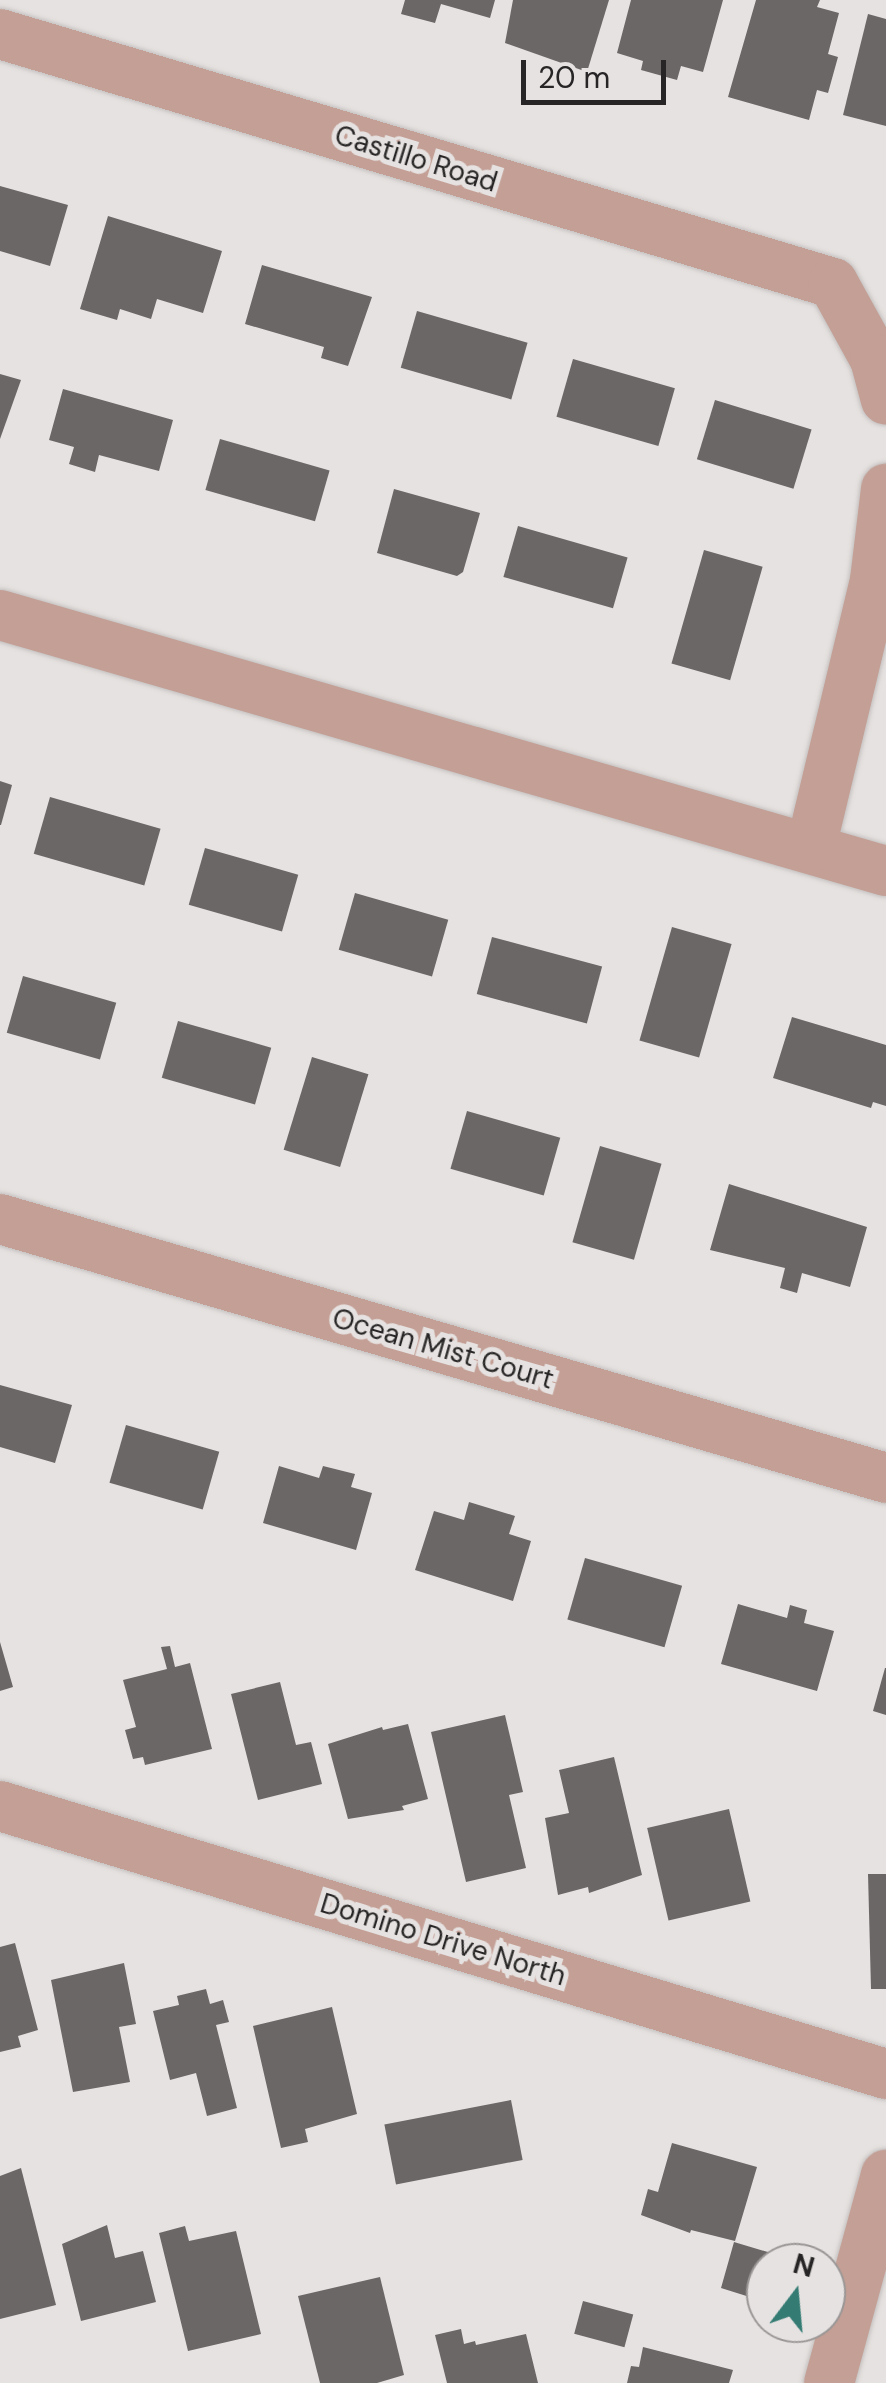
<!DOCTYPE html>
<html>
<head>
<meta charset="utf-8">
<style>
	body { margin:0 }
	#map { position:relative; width:886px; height:2383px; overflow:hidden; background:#e6e2e1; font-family:"DM Sans",sans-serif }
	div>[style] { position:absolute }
	.building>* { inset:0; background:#6a6766; transform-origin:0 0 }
	.roads { filter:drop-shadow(0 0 2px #c4c0bf) drop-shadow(0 0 2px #c4c0bf) }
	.street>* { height:50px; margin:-25px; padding:0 25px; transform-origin:25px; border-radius:25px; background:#c39f95 }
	span { translate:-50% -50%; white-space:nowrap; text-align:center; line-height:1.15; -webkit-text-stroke:10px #e6e2e1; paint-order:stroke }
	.street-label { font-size:28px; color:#272525 }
	.north { position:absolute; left:746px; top:2243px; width:100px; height:100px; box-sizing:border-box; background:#e6e2e1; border:2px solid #9a9696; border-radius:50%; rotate:16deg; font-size:28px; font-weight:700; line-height:40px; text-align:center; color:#272525 }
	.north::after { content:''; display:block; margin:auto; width:35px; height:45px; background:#337b73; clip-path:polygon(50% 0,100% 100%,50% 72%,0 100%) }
	.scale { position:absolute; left:521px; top:60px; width:145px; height:45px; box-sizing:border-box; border:5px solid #272525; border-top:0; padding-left:12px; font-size:30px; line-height:35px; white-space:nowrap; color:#272525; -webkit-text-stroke:8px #e6e2e1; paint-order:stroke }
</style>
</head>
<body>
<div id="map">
	<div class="building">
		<div style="clip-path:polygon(405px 0,495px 0,490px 18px,441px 4px,435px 23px,401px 14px)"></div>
		<div style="clip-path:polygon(513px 0,609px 0,587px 72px,505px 43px)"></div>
		<div style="clip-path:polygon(631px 0,723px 0,703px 72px,681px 66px,677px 80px,641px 70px,643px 61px,617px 53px)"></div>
		<div style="clip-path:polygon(756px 0,820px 0,817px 7px,839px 13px,828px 54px,838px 57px,828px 93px,817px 90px,809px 120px,728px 97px)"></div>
		<div style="clip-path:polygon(868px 14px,886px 19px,886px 126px,843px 115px)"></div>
		<div style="clip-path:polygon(0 186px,68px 205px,50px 266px,0 251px)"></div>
		<div style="clip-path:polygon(108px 216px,222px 251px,203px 313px,157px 299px,151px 319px,120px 309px,117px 320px,80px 309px)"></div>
		<div style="clip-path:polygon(262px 265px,372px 297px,348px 366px,321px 358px,324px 347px,245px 324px)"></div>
		<div style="left:417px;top:311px;width:115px;height:59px;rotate:16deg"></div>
		<div style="left:573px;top:359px;width:106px;height:60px;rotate:16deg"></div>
		<div style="clip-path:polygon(0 374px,21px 380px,0 439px)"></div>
		<div style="clip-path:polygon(63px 389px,173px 420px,159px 471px,99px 455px,95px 472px,69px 464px,74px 447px,49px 440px)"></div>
		<div style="left:715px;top:400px;width:101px;height:62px;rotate:17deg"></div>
		<div style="left:220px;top:439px;width:114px;height:53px;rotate:16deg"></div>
		<div style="clip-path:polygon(394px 489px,480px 513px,463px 572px,457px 576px,377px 553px)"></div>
		<div style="left:518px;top:526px;width:114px;height:53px;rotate:16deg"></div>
		<div style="left:704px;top:550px;width:61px;height:118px;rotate:16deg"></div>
		<div style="clip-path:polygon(0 781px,12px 785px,1px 825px,0 825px)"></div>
		<div style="left:50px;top:797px;width:115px;height:59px;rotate:16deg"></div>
		<div style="left:205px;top:848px;width:97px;height:59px;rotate:16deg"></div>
		<div style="left:355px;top:893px;width:97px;height:59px;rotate:16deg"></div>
		<div style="left:672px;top:927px;width:62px;height:118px;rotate:16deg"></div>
		<div style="left:492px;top:937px;width:114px;height:59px;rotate:15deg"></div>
		<div style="left:23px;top:976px;width:97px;height:59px;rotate:16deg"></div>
		<div style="clip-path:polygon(792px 1017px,886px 1045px,886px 1106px,873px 1102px,871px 1108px,773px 1078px)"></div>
		<div style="left:178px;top:1021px;width:97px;height:59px;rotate:16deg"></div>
		<div style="left:312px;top:1057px;width:59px;height:97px;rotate:17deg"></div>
		<div style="left:467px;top:1111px;width:97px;height:60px;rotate:16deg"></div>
		<div style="left:600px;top:1146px;width:64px;height:100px;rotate:16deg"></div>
		<div style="clip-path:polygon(729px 1184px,867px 1227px,850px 1287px,802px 1273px,797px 1293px,780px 1288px,785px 1268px,710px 1250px)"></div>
		<div style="clip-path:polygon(0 1385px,72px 1405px,55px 1463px,0 1447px)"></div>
		<div style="left:126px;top:1425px;width:97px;height:60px;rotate:16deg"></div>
		<div style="clip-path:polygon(279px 1466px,319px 1478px,323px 1466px,355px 1474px,351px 1487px,372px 1493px,356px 1550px,263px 1523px)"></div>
		<div style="clip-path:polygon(469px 1502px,515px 1516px,509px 1534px,531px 1541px,513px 1601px,415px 1570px,434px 1511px,464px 1520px)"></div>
		<div style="left:585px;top:1558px;width:101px;height:64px;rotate:16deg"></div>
		<div style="clip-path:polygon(738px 1604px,787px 1618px,790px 1605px,807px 1610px,804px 1623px,834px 1631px,817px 1691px,721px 1664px)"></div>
		<div style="clip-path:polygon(0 1642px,13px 1687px,0 1691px)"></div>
		<div style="clip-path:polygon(170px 1646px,175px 1667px,190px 1663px,212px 1749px,145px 1765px,143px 1757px,133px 1759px,125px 1730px,136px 1727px,123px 1680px,167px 1669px,161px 1647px)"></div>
		<div style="clip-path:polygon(885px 1668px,886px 1668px,886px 1715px,873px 1711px)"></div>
		<div style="clip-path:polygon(280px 1682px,296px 1745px,311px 1742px,322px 1784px,258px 1800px,231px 1694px)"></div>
		<div style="clip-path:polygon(505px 1715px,523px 1792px,509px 1795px,526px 1868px,466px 1882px,431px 1732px)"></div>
		<div style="clip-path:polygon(408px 1724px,428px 1799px,402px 1806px,404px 1810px,348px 1819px,328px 1744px,382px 1727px,383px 1730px)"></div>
		<div style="clip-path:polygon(614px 1757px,642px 1875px,589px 1893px,588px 1887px,558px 1895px,545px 1818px,569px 1813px,559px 1770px)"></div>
		<div style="left:729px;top:1809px;width:95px;height:84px;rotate:77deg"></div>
		<div style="clip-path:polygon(868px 1874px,886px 1874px,886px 1989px,871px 1989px)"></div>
		<div style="clip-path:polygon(15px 1943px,38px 2030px,18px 2036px,21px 2047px,0 2052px,0 1947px)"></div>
		<div style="clip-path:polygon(124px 1963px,136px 2024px,119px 2027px,130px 2082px,73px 2092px,51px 1980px)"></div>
		<div style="clip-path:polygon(206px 1989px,210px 2004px,223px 2000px,229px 2022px,216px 2025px,237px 2108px,207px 2116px,196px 2073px,170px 2080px,153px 2011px,179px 2005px,177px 1996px)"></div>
		<div style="clip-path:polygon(332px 2007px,357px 2114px,305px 2129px,308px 2142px,281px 2148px,253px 2026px)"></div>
		<div style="left:511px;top:2100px;width:61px;height:129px;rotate:79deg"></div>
		<div style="clip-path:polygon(672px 2143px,757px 2167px,735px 2241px,691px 2230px,690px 2233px,641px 2215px,648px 2189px,658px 2192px)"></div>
		<div style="clip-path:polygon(21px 2168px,56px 2305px,0 2319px,0 2176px)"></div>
		<div style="clip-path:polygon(107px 2225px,115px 2258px,143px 2251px,156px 2302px,81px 2321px,62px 2244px)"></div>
		<div style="clip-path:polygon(185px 2226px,189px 2241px,236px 2231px,261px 2334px,188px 2351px,159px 2233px)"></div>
		<div style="clip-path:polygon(734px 2242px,781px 2256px,779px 2263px,766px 2263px,766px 2302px,721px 2288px)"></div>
		<div style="clip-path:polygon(380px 2277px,404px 2375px,377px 2383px,320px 2383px,298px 2296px)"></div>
		<div style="left:583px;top:2301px;width:52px;height:34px;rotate:15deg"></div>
		<div style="clip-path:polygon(461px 2329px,464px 2344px,475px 2341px,476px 2345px,526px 2334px,538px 2383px,447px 2383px,435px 2335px)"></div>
		<div style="clip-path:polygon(643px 2347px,733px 2370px,729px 2383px,627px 2383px,631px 2366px,639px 2367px)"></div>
	</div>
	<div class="roads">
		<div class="street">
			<div style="left:0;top:34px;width:869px;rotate:16.64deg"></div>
			<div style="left:833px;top:283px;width:87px;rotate:61.1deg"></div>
			<div style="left:875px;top:359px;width:42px;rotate:75deg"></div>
			<div style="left:0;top:615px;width:922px;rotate:16.12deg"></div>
			<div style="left:811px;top:847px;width:275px;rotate:-76.5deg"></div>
			<div style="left:875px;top:580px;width:92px;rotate:-83.1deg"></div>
			<div style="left:0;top:1219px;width:923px;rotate:16.29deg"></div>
			<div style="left:0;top:1806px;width:926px;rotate:16.83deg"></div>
			<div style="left:829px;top:2383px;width:216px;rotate:-74.7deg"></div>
		</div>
	</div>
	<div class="street-label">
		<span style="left:416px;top:159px;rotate:17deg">Castillo Road</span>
		<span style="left:443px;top:1349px;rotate:16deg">Ocean Mist Court</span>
		<span style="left:443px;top:1940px;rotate:17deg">Domino Drive North</span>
	</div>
	<div class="north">N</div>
	<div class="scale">20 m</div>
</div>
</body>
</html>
